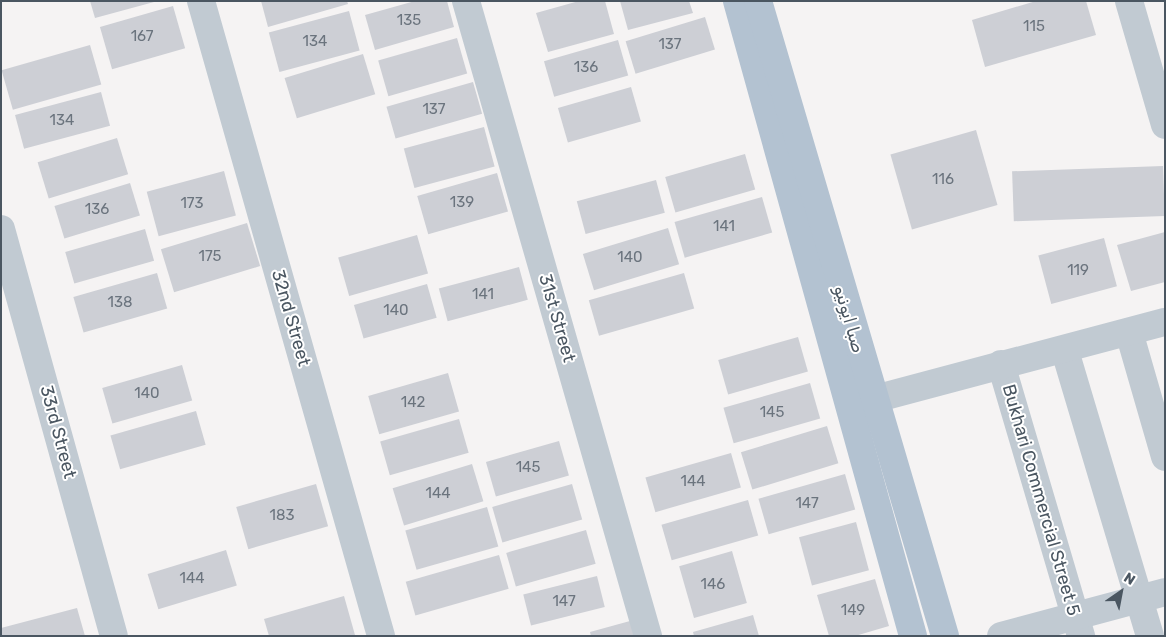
<!DOCTYPE html>
<html>
<head>
<meta charset="utf-8">
<style>
	body { margin:0 }
	#map { position:relative; width:1166px; height:637px; overflow:hidden; background:#f5f3f3; font-family:Rubik,"Noto Sans Arabic",sans-serif }
	div>[style] { position:absolute }
	.building>* { inset:0; background:#cdcfd5; transform-origin:0 0 }
	.minor>* { height:28px; margin:-14px; padding:0 14px; transform-origin:14px; border-radius:14px; background:#c1cad2 }
	.major>* { height:28px; margin:-14px; padding:0 14px; transform-origin:14px; border-radius:14px; background:#b3c2d1 }
	span { translate:-50% -50%; white-space:nowrap; text-align:center; line-height:1.15; -webkit-text-stroke:4px #fff; paint-order:stroke }
	.number-label { font-size:15px; color:#6b747e }
	.number-label span { -webkit-text-stroke-width:0 }
	.street-label { font-size:18px; color:#4a5661 }
	.frame { position:absolute; inset:0; border:2px solid #4a5661; pointer-events:none }
	.north { position:absolute; left:1096px; top:567px; width:50px; height:50px; -webkit-text-stroke:4px #fff; paint-order:stroke; rotate:33deg; font-size:14px; font-weight:700; line-height:20px; text-align:center; color:#4a5661 }
	.north::after { content:''; display:block; margin:auto; width:18px; height:22px; background:#4a5661; clip-path:polygon(50% 0,100% 100%,50% 72%,0 100%) }
</style>
</head>
<body>
<div id="map">
	<div class="building">
		<div style="clip-path:polygon(90px 1px,154px 1px,154px 2px,95px 18px)"></div>
		<div style="clip-path:polygon(261px 1px,347px 1px,348px 4px,268px 27px)"></div>
		<div style="clip-path:polygon(415px 1px,447px 1px,454px 27px,375px 50px,365px 15px)"></div>
		<div style="clip-path:polygon(579px 1px,605px 1px,614px 34px,548px 52px,536px 13px)"></div>
		<div style="clip-path:polygon(620px 1px,689px 1px,693px 13px,628px 30px)"></div>
		<div style="clip-path:polygon(1036px 1px,1086px 1px,1096px 35px,985px 67px,972px 20px)"></div>
		<div style="left:173px;top:6px;width:44px;height:76px;rotate:74deg"></div>
		<div style="left:349px;top:11px;width:41px;height:83px;rotate:75deg"></div>
		<div style="left:705px;top:17px;width:34px;height:83px;rotate:73deg"></div>
		<div style="left:457px;top:38px;width:37px;height:82px;rotate:74deg"></div>
		<div style="left:618px;top:40px;width:37px;height:77px;rotate:74deg"></div>
		<div style="left:90px;top:45px;width:41px;height:92px;rotate:74deg"></div>
		<div style="left:363px;top:54px;width:42px;height:82px;rotate:73deg"></div>
		<div style="left:473px;top:82px;width:33px;height:90px;rotate:74deg"></div>
		<div style="left:631px;top:87px;width:36px;height:76px;rotate:74deg"></div>
		<div style="left:101px;top:92px;width:35px;height:89px;rotate:75deg"></div>
		<div style="left:484px;top:127px;width:41px;height:83px;rotate:75deg"></div>
		<div style="left:976px;top:130px;width:78px;height:89px;rotate:74deg"></div>
		<div style="left:117px;top:138px;width:38px;height:83px;rotate:73deg"></div>
		<div style="left:745px;top:154px;width:37px;height:83px;rotate:74deg"></div>
		<div style="left:1163px;top:166px;width:50px;height:151px;rotate:88deg"></div>
		<div style="left:224px;top:171px;width:46px;height:80px;rotate:75deg"></div>
		<div style="left:497px;top:173px;width:40px;height:83px;rotate:74deg"></div>
		<div style="left:656px;top:180px;width:34px;height:82px;rotate:75deg"></div>
		<div style="left:130px;top:183px;width:34px;height:79px;rotate:73deg"></div>
		<div style="left:762px;top:197px;width:37px;height:91px;rotate:74deg"></div>
		<div style="left:247px;top:223px;width:45px;height:90px;rotate:73deg"></div>
		<div style="left:668px;top:228px;width:38px;height:89px;rotate:73deg"></div>
		<div style="left:145px;top:229px;width:33px;height:83px;rotate:74deg"></div>
		<div style="clip-path:polygon(1165px 232px,1165px 282px,1131px 291px,1117px 245px)"></div>
		<div style="left:417px;top:235px;width:40px;height:82px;rotate:74deg"></div>
		<div style="left:1104px;top:238px;width:50px;height:68px;rotate:75deg"></div>
		<div style="left:519px;top:267px;width:34px;height:83px;rotate:75deg"></div>
		<div style="left:157px;top:273px;width:37px;height:87px;rotate:74deg"></div>
		<div style="left:684px;top:273px;width:37px;height:99px;rotate:74deg"></div>
		<div style="left:427px;top:284px;width:35px;height:76px;rotate:74deg"></div>
		<div style="left:798px;top:337px;width:36px;height:83px;rotate:74deg"></div>
		<div style="left:182px;top:365px;width:37px;height:83px;rotate:74deg"></div>
		<div style="left:448px;top:373px;width:40px;height:83px;rotate:74deg"></div>
		<div style="left:810px;top:383px;width:37px;height:90px;rotate:74deg"></div>
		<div style="left:196px;top:411px;width:35px;height:89px;rotate:74deg"></div>
		<div style="left:459px;top:419px;width:35px;height:82px;rotate:74deg"></div>
		<div style="left:827px;top:426px;width:39px;height:90px;rotate:73deg"></div>
		<div style="left:559px;top:441px;width:36px;height:76px;rotate:74deg"></div>
		<div style="left:731px;top:453px;width:36px;height:89px;rotate:74deg"></div>
		<div style="left:472px;top:464px;width:39px;height:83px;rotate:73deg"></div>
		<div style="left:845px;top:474px;width:37px;height:90px;rotate:74deg"></div>
		<div style="left:316px;top:484px;width:44px;height:83px;rotate:74deg"></div>
		<div style="left:572px;top:484px;width:37px;height:83px;rotate:74deg"></div>
		<div style="left:748px;top:500px;width:37px;height:90px;rotate:74deg"></div>
		<div style="left:487px;top:507px;width:41px;height:85px;rotate:74deg"></div>
		<div style="left:856px;top:522px;width:50px;height:59px;rotate:75deg"></div>
		<div style="left:586px;top:530px;width:35px;height:83px;rotate:74deg"></div>
		<div style="left:226px;top:550px;width:37px;height:82px;rotate:73deg"></div>
		<div style="left:732px;top:551px;width:54px;height:55px;rotate:74deg"></div>
		<div style="left:499px;top:555px;width:35px;height:97px;rotate:74deg"></div>
		<div style="left:597px;top:576px;width:32px;height:76px;rotate:76deg"></div>
		<div style="clip-path:polygon(875px 579px,889px 626px,855px 636px,829px 636px,817px 595px)"></div>
		<div style="clip-path:polygon(344px 596px,355px 635px,269px 636px,264px 619px)"></div>
		<div style="clip-path:polygon(77px 608px,85px 636px,1px 636px,1px 628px)"></div>
		<div style="clip-path:polygon(753px 615px,759px 636px,694px 636px,693px 632px)"></div>
		<div style="clip-path:polygon(630px 621px,634px 636px,591px 636px,590px 632px)"></div>
	</div>
	<div class="minor">
		<div style="left:201px;top:1px;width:660px;rotate:74.17deg"></div>
		<div style="left:466px;top:1px;width:661px;rotate:74.01deg"></div>
		<div style="left:1129px;top:1px;width:129px;rotate:73.8deg"></div>
		<div style="left:1px;top:229px;width:422px;rotate:74.5deg"></div>
		<div style="left:1129px;top:332px;width:130px;rotate:73.9deg"></div>
		<div style="left:1065px;top:351px;width:297px;rotate:73.4deg"></div>
		<div style="left:1001px;top:364px;width:284px;rotate:73.6deg"></div>
		<div style="left:852px;top:405px;width:324px;rotate:-14.9deg"></div>
		<div style="left:1001px;top:636px;width:170px;rotate:-15deg"></div>
	</div>
	<div class="major">
		<div style="left:737px;top:1px;width:659px;rotate:74.51deg"></div>
		<div style="left:758px;top:1px;width:662px;rotate:73.59deg"></div>
	</div>
	<div class="number-label">
		<span style="left:409px;top:21px">135</span>
		<span style="left:1034px;top:27px">115</span>
		<span style="left:142px;top:37px">167</span>
		<span style="left:315px;top:42px">134</span>
		<span style="left:670px;top:45px">137</span>
		<span style="left:586px;top:68px">136</span>
		<span style="left:434px;top:110px">137</span>
		<span style="left:62px;top:121px">134</span>
		<span style="left:943px;top:180px">116</span>
		<span style="left:462px;top:203px">139</span>
		<span style="left:192px;top:204px">173</span>
		<span style="left:97px;top:210px">136</span>
		<span style="left:724px;top:227px">141</span>
		<span style="left:210px;top:257px">175</span>
		<span style="left:630px;top:258px">140</span>
		<span style="left:1078px;top:271px">119</span>
		<span style="left:483px;top:295px">141</span>
		<span style="left:120px;top:303px">138</span>
		<span style="left:396px;top:311px">140</span>
		<span style="left:147px;top:394px">140</span>
		<span style="left:413px;top:403px">142</span>
		<span style="left:772px;top:413px">145</span>
		<span style="left:528px;top:468px">145</span>
		<span style="left:693px;top:482px">144</span>
		<span style="left:438px;top:494px">144</span>
		<span style="left:807px;top:504px">147</span>
		<span style="left:282px;top:516px">183</span>
		<span style="left:192px;top:579px">144</span>
		<span style="left:713px;top:585px">146</span>
		<span style="left:564px;top:602px">147</span>
		<span style="left:853px;top:611px">149</span>
	</div>
	<div class="street-label">
		<span style="left:291px;top:318px;rotate:74deg">32nd Street</span>
		<span style="left:557px;top:318px;rotate:74deg">31st Street</span>
		<span style="left:849px;top:319px;rotate:74deg">صبا ایونیو</span>
		<span style="left:58px;top:432px;rotate:75deg">33rd Street</span>
		<span style="left:1041px;top:500px;rotate:74deg">Bukhari Commercial Street 5</span>
	</div>
	<div class="frame"></div>
	<div class="north">N</div>
</div>
</body>
</html>
